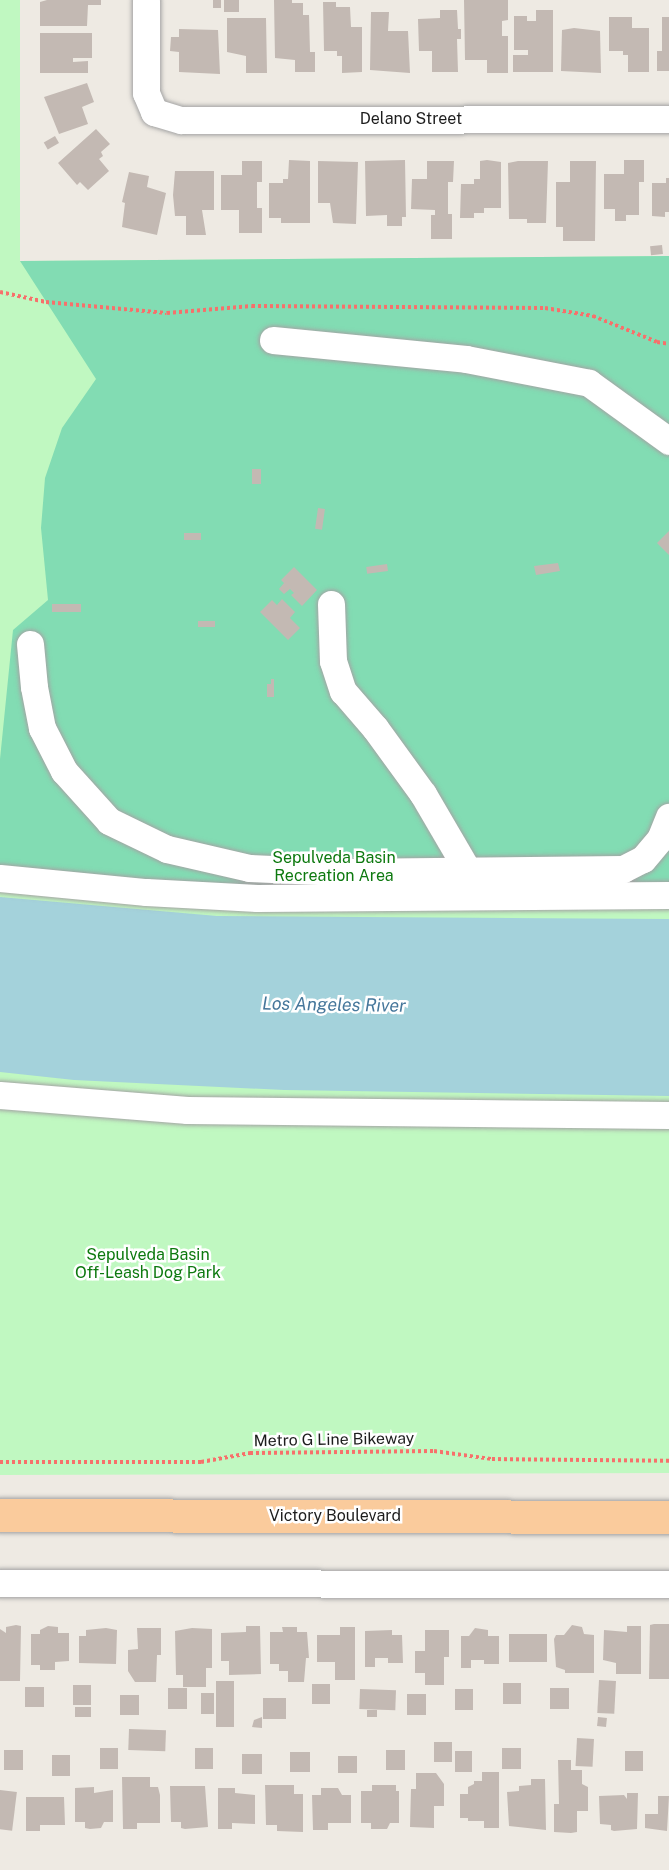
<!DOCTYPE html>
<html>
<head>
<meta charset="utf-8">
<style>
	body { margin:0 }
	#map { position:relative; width:669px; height:1870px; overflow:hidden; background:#eeeae3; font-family:"Public Sans",sans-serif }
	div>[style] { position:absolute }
	.park>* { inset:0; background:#c0f8c1 }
	.pitch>* { inset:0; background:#82dcb3 }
	.water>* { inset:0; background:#a4d2db }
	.building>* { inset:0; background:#c3b9b3; transform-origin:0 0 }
	.path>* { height:4px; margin-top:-2px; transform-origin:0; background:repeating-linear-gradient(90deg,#f7706b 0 3px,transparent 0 6px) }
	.roads { filter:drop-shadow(0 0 2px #a4a4a4) drop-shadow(0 0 2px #a4a4a4) }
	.minor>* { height:27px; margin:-13.5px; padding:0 13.5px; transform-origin:13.5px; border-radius:13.5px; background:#fff }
	.major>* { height:33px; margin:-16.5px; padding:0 16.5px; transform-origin:16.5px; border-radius:16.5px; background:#facb9c }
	span { translate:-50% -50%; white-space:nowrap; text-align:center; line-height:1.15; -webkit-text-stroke:5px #fff; paint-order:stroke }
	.street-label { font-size:16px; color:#1d1d1d }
	.park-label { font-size:16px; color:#0d790f }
	.water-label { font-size:18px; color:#46779b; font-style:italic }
</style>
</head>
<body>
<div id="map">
	<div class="park">
		<div style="clip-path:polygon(0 0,20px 0,20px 261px,669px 256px,669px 1473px,0 1475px)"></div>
	</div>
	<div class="pitch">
		<div style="clip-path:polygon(669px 256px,669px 889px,296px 887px,120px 880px,0 866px,0 759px,13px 630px,48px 600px,41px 528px,45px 478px,62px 428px,96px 379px,20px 261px)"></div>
	</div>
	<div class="water">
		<div style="clip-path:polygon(0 897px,217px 916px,669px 919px,669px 1096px,284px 1090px,74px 1080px,0 1072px)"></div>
	</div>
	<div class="building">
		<div style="clip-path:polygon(47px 0,101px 0,101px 5px,88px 5px,87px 26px,40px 26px,40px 2px)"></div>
		<div style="left:213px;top:0;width:8px;height:8px"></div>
		<div style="left:224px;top:0;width:15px;height:12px"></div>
		<div style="clip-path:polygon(274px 0,292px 0,292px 3px,303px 3px,303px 15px,309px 15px,310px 52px,315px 52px,315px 72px,295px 72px,295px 60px,275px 58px)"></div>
		<div style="clip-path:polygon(464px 0,508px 0,508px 20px,502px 21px,502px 36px,508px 36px,508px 73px,487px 73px,487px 60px,465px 60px)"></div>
		<div style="clip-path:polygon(323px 2px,336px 2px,336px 7px,350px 7px,351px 27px,362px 27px,362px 72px,342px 73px,342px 56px,337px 56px,337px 51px,324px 51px)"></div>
		<div style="clip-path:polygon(440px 10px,457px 10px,458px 29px,461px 29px,461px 39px,457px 39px,458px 72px,432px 72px,432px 51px,419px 51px,418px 19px,440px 18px)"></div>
		<div style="clip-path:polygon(536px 10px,553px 10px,553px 72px,513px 72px,513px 55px,528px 55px,528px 50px,514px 50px,514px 16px,527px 16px,527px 21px,536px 21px)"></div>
		<div style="clip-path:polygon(371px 12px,389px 12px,388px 31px,408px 31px,410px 73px,370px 70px)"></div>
		<div style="clip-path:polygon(609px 17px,632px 17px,632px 28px,649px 28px,649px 72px,628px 72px,628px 55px,623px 55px,623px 51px,609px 51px)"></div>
		<div style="clip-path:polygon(662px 17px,669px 17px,669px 71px,657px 71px,657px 51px,662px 51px)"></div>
		<div style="clip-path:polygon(227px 18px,266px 18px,267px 73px,246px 73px,246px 56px,227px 52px)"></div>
		<div style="clip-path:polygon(574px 28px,600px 31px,601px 73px,561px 71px,562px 30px)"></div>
		<div style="clip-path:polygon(179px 29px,218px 30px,220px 74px,179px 72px,179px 52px,170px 51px,171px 37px,179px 37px)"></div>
		<div style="clip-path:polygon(40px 33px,92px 33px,92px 58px,73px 58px,73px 62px,88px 61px,88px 73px,40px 73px)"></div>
		<div style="clip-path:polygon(87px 83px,94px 102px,82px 107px,88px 124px,59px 134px,44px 97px)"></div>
		<div style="clip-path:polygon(96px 129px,110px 144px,101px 152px,103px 156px,99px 159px,109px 171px,88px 190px,80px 182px,77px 185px,58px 163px)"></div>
		<div style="left:55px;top:136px;width:8px;height:13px;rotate:60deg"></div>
		<div style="clip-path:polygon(289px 160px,310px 161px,310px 223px,281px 223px,281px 218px,269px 218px,269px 183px,283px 183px,283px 179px,288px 179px)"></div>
		<div style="clip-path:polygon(405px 160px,406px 217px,402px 217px,402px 226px,387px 226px,387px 215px,366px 216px,365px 161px)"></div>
		<div style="clip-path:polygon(487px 160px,501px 162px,501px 208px,484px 208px,484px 213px,474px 213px,474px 218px,460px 218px,461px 184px,474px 184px,474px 179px,480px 179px,480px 161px)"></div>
		<div style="clip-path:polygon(624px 160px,644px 160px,644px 182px,639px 182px,639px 215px,626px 215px,626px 221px,615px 221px,615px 209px,604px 209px,604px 174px,624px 174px)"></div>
		<div style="clip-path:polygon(242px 161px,262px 161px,262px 182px,257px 182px,257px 208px,262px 208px,262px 233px,239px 233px,239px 210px,221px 210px,221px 175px,242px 175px)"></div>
		<div style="clip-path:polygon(318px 161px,358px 162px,356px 224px,333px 223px,330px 203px,318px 203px)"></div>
		<div style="clip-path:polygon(427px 161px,454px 161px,453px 182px,448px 182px,448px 214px,452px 214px,452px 239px,431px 239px,431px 215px,435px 215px,435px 210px,411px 209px,412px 179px,427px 179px)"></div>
		<div style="clip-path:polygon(518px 161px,548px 161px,546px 223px,527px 223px,527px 219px,509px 219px,508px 163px)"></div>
		<div style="clip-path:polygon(570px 161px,596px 161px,595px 241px,563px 241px,563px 227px,556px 227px,556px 182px,570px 182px)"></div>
		<div style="clip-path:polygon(175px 171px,214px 171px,214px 210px,202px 210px,206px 235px,186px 235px,186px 216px,175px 216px,173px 195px)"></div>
		<div style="clip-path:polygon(129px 172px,149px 176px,147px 187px,166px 193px,157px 235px,122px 227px,125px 203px,122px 202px)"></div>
		<div style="clip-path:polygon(666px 178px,669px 178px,669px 212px,665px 212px,665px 217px,652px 216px,652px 183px,666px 183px)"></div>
		<div style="left:662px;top:245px;width:9px;height:12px;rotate:84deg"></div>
		<div style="left:252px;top:469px;width:9px;height:15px"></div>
		<div style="left:318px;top:508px;width:7px;height:21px;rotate:8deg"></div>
		<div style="clip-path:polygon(669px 531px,669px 555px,657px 543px)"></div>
		<div style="left:184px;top:533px;width:17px;height:7px"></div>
		<div style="clip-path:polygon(558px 563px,560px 571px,536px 575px,534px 566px)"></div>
		<div style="left:387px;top:564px;width:7px;height:21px;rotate:82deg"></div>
		<div style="clip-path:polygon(294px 567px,317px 590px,302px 606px,291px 595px,294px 593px,290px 589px,284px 594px,279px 589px,284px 583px,281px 580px)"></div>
		<div style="clip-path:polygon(282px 599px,295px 612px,290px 618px,300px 628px,288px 640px,260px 612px,272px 600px,277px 605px)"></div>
		<div style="left:81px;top:604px;width:8px;height:29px;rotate:90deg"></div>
		<div style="left:198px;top:621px;width:17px;height:6px"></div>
		<div style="clip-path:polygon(271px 679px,274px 679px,274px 697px,267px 697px,267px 684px,271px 684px)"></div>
		<div style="clip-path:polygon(654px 1624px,669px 1624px,669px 1679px,649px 1679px,650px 1625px)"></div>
		<div style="clip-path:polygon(16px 1625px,21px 1626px,20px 1681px,0 1681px,0 1629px,6px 1633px,6px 1627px)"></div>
		<div style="clip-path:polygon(572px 1625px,582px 1627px,584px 1634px,594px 1635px,594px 1673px,565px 1673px,565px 1670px,556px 1667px,554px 1639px,556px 1635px,564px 1635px)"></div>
		<div style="clip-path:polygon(48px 1626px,58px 1627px,58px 1633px,69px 1633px,69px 1661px,55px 1662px,55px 1670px,40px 1670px,40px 1665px,31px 1665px,31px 1634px,40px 1634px,40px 1630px)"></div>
		<div style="clip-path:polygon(246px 1626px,260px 1626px,261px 1674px,229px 1675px,229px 1661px,221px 1661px,221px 1633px,246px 1632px)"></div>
		<div style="clip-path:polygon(627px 1626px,641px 1626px,641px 1674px,616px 1674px,616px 1663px,603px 1660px,604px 1630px,627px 1632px)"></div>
		<div style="clip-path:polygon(282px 1627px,297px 1627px,297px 1632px,307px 1632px,309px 1658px,306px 1658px,304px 1682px,288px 1682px,288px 1671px,279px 1671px,279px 1664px,270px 1664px,270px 1632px,283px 1632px)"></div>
		<div style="clip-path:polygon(340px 1627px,355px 1627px,355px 1680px,335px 1680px,335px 1662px,317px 1662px,317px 1635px,340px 1635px)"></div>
		<div style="clip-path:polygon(106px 1628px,117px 1630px,116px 1664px,79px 1663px,79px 1636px,86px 1636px,86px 1630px)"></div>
		<div style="clip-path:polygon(137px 1628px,161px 1628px,161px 1655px,157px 1655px,156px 1682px,135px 1682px,128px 1671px,128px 1650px,138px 1649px)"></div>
		<div style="clip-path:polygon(192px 1628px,212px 1629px,212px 1668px,206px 1668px,206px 1687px,183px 1687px,183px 1675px,176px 1675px,175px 1631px)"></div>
		<div style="clip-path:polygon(475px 1628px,488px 1630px,488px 1636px,499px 1636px,499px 1664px,484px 1664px,484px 1660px,471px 1660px,471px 1668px,461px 1668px,461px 1636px,469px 1636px)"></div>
		<div style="clip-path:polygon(392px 1630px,392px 1635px,402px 1635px,403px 1663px,388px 1663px,388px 1658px,375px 1658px,375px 1667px,365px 1667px,365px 1631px)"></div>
		<div style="clip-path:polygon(425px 1630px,449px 1630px,449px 1657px,444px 1657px,444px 1685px,425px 1685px,425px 1673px,415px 1673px,415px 1651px,425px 1651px)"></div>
		<div style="left:547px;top:1634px;width:28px;height:38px;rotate:90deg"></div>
		<div style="left:599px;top:1680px;width:17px;height:33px;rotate:3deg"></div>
		<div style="left:216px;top:1681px;width:18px;height:46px"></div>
		<div style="left:503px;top:1683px;width:18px;height:21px"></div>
		<div style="left:312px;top:1684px;width:18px;height:20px"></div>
		<div style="left:73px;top:1685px;width:18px;height:20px"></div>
		<div style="left:25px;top:1687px;width:19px;height:20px"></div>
		<div style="left:168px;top:1688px;width:19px;height:21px"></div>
		<div style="left:550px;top:1688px;width:19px;height:21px"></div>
		<div style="left:360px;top:1689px;width:36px;height:20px;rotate:2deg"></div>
		<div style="left:455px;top:1689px;width:18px;height:21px"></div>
		<div style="left:201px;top:1693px;width:13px;height:21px"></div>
		<div style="left:407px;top:1694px;width:19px;height:21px"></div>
		<div style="left:120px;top:1695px;width:19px;height:20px"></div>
		<div style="left:263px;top:1698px;width:23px;height:21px"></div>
		<div style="left:75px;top:1707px;width:16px;height:10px"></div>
		<div style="left:367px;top:1710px;width:10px;height:7px"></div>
		<div style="clip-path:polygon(262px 1717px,262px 1728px,252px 1727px,254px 1720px)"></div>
		<div style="left:598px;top:1717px;width:9px;height:9px;rotate:6deg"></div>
		<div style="left:129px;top:1729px;width:37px;height:21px;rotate:2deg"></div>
		<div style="left:577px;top:1738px;width:17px;height:28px;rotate:3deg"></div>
		<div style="left:452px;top:1742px;width:20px;height:18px;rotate:90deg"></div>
		<div style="left:100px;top:1748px;width:18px;height:21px"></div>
		<div style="left:213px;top:1748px;width:21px;height:18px;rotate:90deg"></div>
		<div style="left:502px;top:1748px;width:19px;height:21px"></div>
		<div style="left:4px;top:1750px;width:19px;height:20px"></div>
		<div style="left:386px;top:1750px;width:19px;height:20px"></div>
		<div style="left:472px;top:1751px;width:21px;height:17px;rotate:90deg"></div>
		<div style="left:625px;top:1751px;width:18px;height:20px"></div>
		<div style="left:290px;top:1752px;width:20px;height:20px"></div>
		<div style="left:242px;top:1754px;width:20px;height:20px"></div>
		<div style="left:52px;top:1755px;width:18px;height:21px"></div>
		<div style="left:338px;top:1756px;width:19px;height:17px"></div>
		<div style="clip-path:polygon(558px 1760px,571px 1760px,571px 1770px,582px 1770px,582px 1784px,588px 1787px,588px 1811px,577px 1811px,577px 1832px,571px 1833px,554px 1832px,554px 1804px,559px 1804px)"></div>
		<div style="clip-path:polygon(482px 1772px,499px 1772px,499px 1828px,484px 1828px,484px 1821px,468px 1821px,468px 1818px,460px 1818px,460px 1794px,468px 1794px,468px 1787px,474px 1784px,474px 1781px,482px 1781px)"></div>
		<div style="clip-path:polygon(416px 1773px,436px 1773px,444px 1784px,444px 1806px,434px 1806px,434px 1828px,410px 1827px,411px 1789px,416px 1789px)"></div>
		<div style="clip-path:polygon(122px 1777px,150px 1777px,150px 1787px,158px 1787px,160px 1795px,160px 1823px,137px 1823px,137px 1829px,123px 1829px)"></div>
		<div style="clip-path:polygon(531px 1779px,545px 1779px,546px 1830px,509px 1826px,507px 1792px,519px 1791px,519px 1786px,531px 1785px)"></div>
		<div style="clip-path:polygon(265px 1785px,294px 1785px,294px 1794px,303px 1794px,303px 1832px,277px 1831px,277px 1825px,266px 1825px)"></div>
		<div style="clip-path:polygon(372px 1785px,396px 1785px,396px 1791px,399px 1791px,399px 1823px,390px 1823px,387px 1829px,371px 1829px,371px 1823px,361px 1823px,361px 1791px,372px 1791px)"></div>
		<div style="clip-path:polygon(170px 1786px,205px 1786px,208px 1827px,185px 1829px,181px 1828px,181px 1822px,171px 1822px)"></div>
		<div style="clip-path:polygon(94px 1787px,94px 1793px,113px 1790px,113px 1822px,104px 1822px,101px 1828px,90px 1829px,85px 1828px,85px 1822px,75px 1822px,75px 1788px)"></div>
		<div style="clip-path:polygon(218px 1788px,235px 1788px,235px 1793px,255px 1795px,255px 1824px,232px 1823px,232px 1829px,218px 1829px)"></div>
		<div style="clip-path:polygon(321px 1788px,338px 1788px,342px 1795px,351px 1795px,351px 1823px,328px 1823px,328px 1830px,313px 1830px,312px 1795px,321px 1795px)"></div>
		<div style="left:0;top:1790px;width:17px;height:39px;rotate:7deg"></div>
		<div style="clip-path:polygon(627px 1793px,638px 1793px,637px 1829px,614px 1831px,611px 1830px,611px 1825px,600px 1824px,599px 1796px,624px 1795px,627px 1799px)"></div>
		<div style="clip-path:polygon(658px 1796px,669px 1796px,667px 1831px,645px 1828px,645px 1814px,658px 1814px)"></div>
		<div style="clip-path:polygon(26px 1797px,64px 1797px,65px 1825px,40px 1825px,40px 1831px,26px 1831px)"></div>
	</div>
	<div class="path">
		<div style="left:0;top:292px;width:47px;rotate:12.3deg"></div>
		<div style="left:46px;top:302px;width:121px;rotate:5.2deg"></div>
		<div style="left:167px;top:313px;width:85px;rotate:-4.7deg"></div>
		<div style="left:252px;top:306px;width:293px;rotate:0.4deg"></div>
		<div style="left:545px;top:308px;width:49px;rotate:9.5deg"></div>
		<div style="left:593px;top:316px;width:69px;rotate:22.1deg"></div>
		<div style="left:657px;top:342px;width:12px;rotate:9deg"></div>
		<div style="left:0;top:1462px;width:201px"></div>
		<div style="left:201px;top:1462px;width:50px;rotate:-10.4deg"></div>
		<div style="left:250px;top:1453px;width:184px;rotate:-0.6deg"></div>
		<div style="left:434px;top:1451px;width:59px;rotate:7.9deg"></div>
		<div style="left:492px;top:1459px;width:177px;rotate:0.6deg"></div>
	</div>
	<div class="roads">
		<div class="minor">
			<div style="left:146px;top:0;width:93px;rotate:90deg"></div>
			<div style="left:146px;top:93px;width:21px;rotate:67deg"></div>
			<div style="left:154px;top:112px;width:28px;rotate:17deg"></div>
			<div style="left:181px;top:120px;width:488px;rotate:-0.1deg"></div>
			<div style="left:273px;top:340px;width:194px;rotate:5.6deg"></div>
			<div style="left:466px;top:359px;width:125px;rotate:11deg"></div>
			<div style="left:589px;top:383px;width:99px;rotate:35.9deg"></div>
			<div style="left:331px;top:604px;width:57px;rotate:88deg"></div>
			<div style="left:333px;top:661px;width:32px;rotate:72deg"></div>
			<div style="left:343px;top:691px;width:49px;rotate:49.1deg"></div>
			<div style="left:375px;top:728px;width:82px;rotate:54deg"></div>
			<div style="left:423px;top:794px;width:89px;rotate:59.7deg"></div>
			<div style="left:30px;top:644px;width:43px;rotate:84.7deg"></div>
			<div style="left:34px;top:687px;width:42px;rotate:79deg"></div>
			<div style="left:42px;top:728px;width:48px;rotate:62.9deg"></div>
			<div style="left:64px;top:771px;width:67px;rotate:48deg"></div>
			<div style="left:109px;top:821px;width:64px;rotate:25.8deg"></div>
			<div style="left:167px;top:849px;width:84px;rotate:13deg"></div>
			<div style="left:249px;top:868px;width:93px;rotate:2.5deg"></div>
			<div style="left:342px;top:872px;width:281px;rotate:-0.6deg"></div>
			<div style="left:623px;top:869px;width:22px;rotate:-27deg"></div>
			<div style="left:643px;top:859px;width:26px;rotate:-50deg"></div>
			<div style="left:660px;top:839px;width:24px;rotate:-68deg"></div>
			<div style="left:0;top:878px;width:147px;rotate:5.5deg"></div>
			<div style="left:146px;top:892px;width:111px;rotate:3.1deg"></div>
			<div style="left:257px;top:898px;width:412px;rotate:-0.4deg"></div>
			<div style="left:0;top:1095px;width:188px;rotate:4.6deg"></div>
			<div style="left:187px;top:1110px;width:482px;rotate:0.6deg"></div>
			<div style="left:0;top:1583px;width:669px;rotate:0.09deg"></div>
		</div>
		<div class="major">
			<div style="left:0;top:1515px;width:669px;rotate:0.17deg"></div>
		</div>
	</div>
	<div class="street-label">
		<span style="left:411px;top:119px">Delano Street</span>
		<span style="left:334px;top:1440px;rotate:-1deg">Metro G Line Bikeway</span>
		<span style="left:335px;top:1516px">Victory Boulevard</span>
	</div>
	<div class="park-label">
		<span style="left:334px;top:867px">Sepulveda Basin<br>Recreation Area</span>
		<span style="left:148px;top:1264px">Sepulveda Basin<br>Off-Leash Dog Park</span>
	</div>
	<div class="water-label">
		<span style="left:334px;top:1005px;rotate:1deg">Los Angeles River</span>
	</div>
</div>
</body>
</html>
